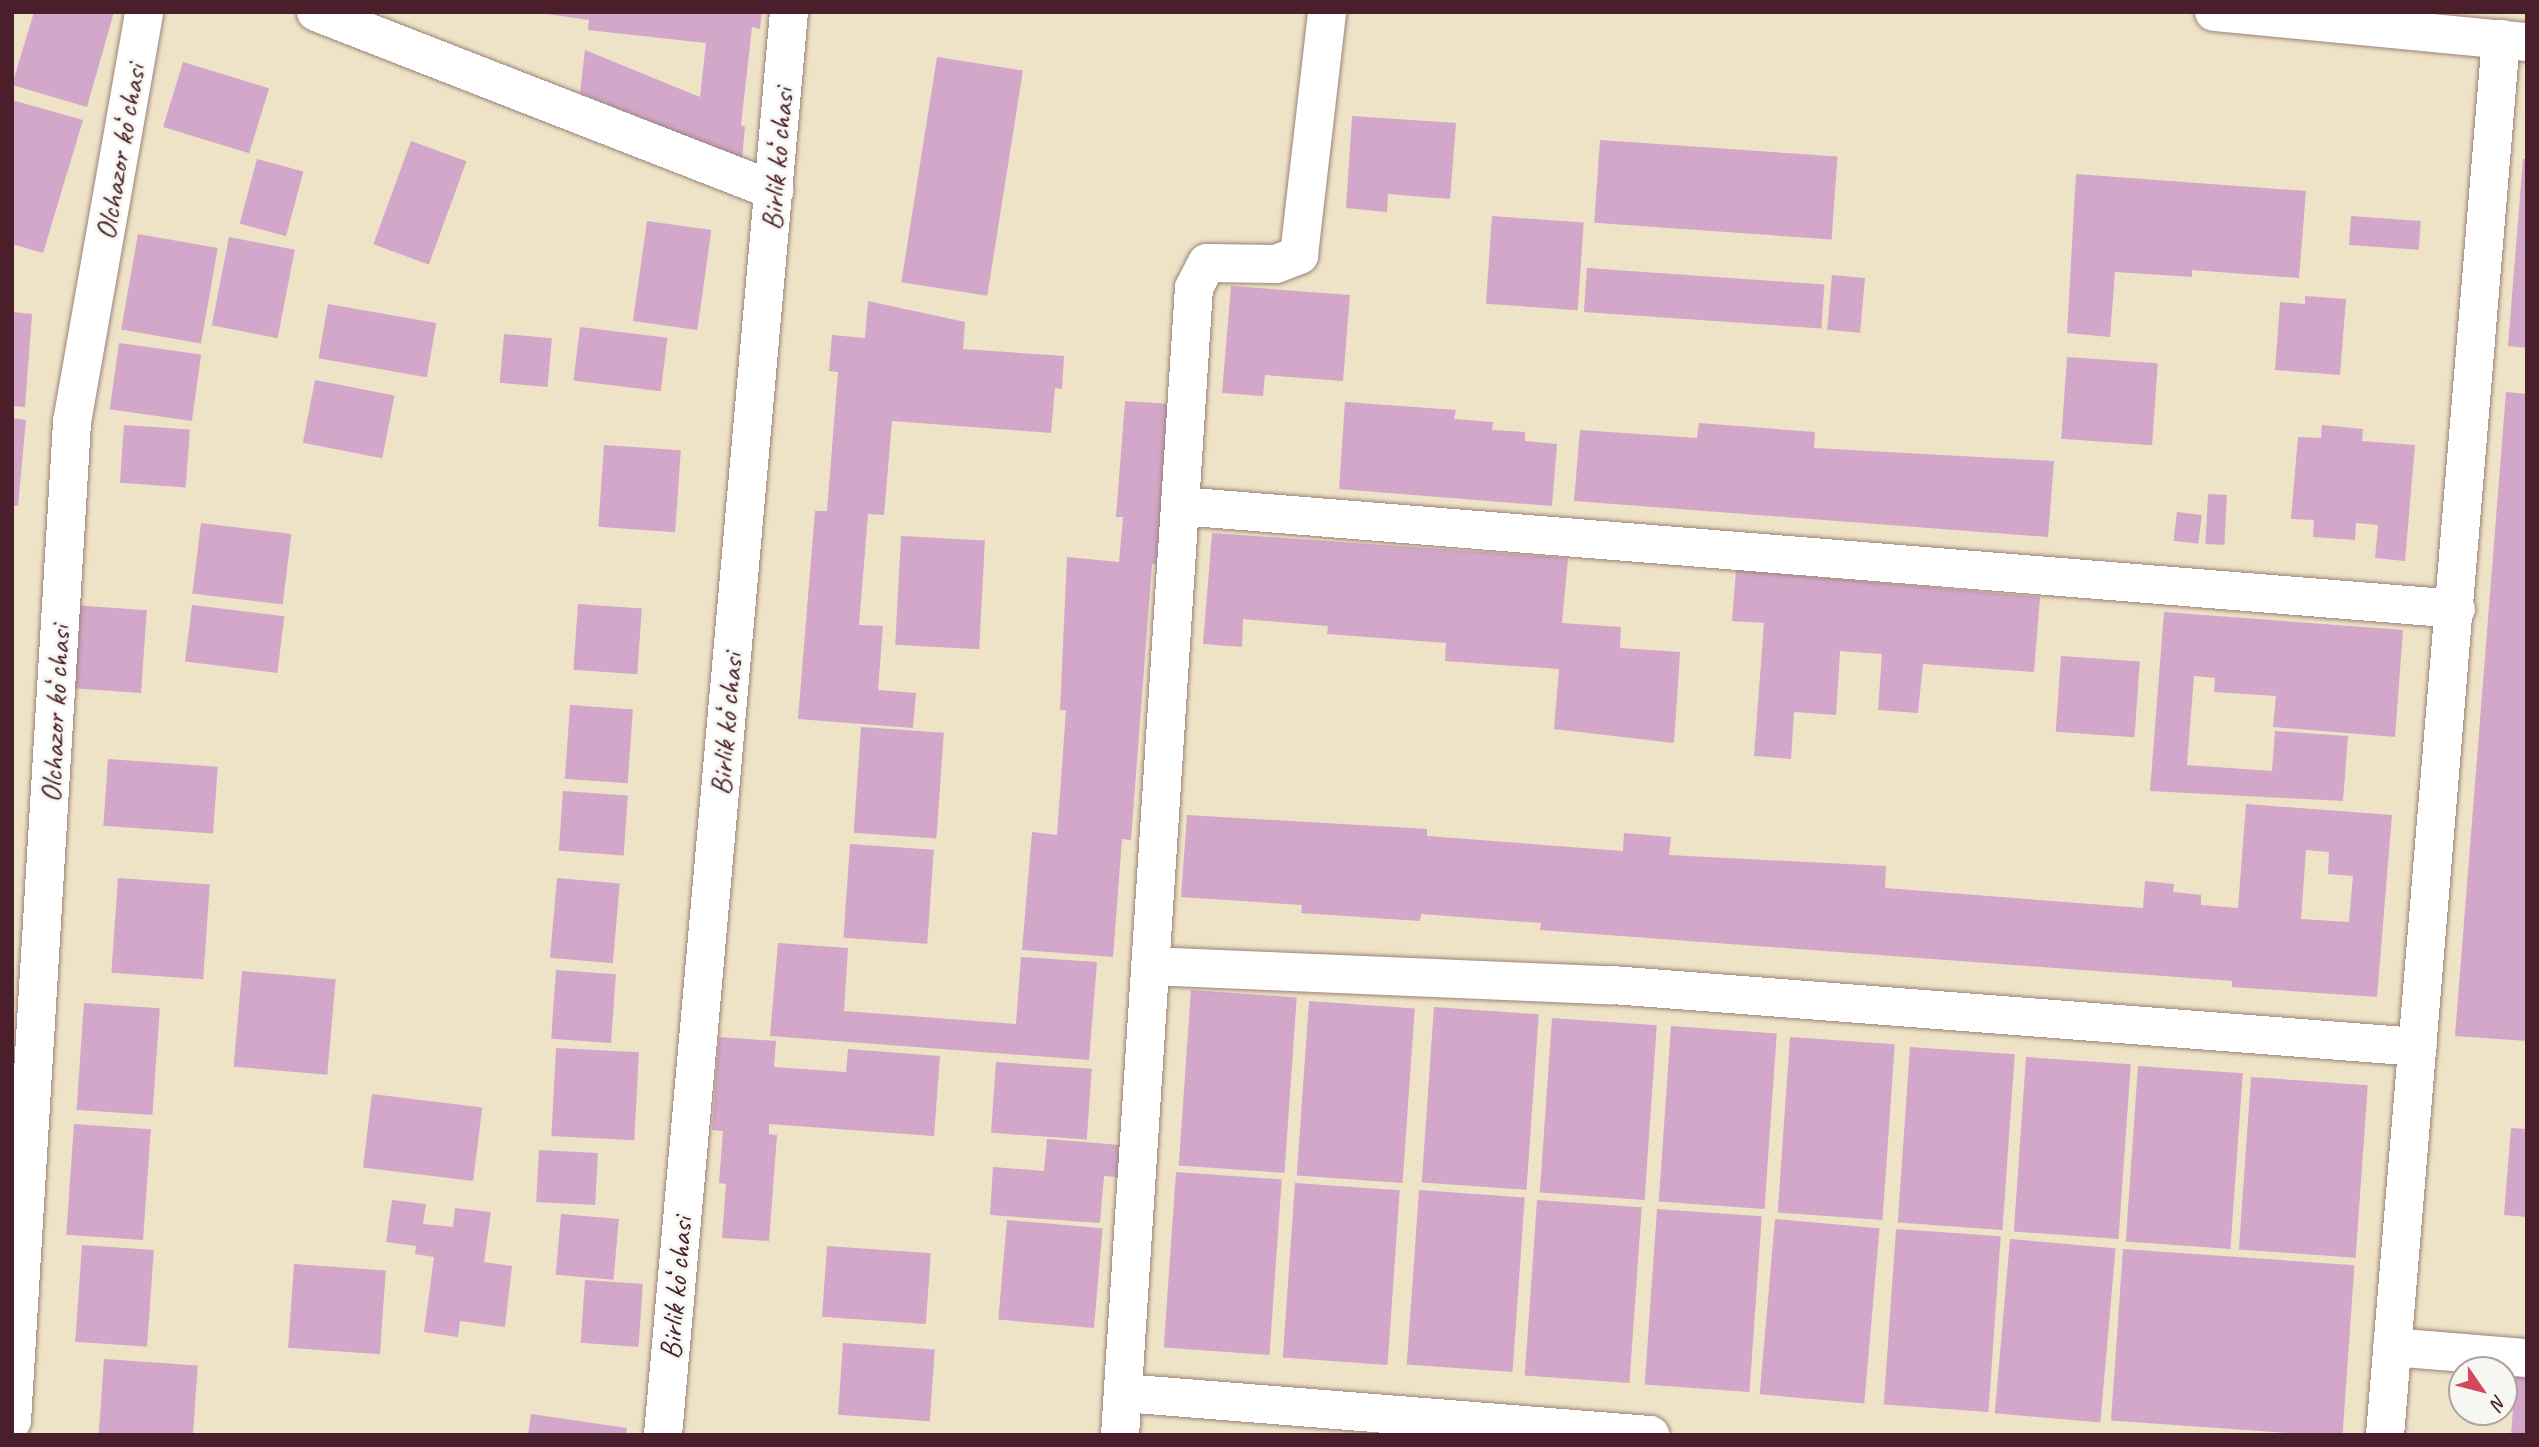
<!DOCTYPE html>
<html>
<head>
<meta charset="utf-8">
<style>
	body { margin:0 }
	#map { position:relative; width:2539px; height:1447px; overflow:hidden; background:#eee3c7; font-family:Caveat,sans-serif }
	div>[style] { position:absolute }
	.building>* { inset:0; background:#d2a7c9; transform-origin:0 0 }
	.roads { filter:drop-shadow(0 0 2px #9c8179) drop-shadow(0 0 2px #9c8179) }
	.minor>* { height:38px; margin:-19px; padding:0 19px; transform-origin:19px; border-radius:19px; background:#fff }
	.major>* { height:38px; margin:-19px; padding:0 19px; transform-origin:19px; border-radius:19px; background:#fff }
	span { translate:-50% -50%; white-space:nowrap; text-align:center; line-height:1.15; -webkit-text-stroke:6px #f6f6f2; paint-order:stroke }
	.street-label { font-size:30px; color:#4a1f2b }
	.frame { position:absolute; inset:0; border:14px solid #4a1f2b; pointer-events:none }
	.north { position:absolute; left:2448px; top:1356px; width:70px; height:70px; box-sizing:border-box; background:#f6f6f2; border:2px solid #b1a0a2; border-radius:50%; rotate:125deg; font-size:19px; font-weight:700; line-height:28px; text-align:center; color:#4a1f2b }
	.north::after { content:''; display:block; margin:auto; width:24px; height:32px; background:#d1495b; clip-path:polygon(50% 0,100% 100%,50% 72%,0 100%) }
</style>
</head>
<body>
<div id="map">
	<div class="building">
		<div style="clip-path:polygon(34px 12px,114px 12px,87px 107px,12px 85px)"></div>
		<div style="clip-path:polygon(533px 12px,762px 12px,760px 29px,752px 27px,741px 125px,745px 127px,742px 159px,580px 93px,585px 50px,700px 97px,706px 43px,588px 30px,589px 20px)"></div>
		<div style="left:937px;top:57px;width:87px;height:228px;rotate:9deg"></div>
		<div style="left:183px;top:62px;width:90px;height:68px;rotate:17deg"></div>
		<div style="clip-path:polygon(12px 100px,83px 120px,43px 253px,12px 244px)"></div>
		<div style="clip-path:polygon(1352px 116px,1456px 123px,1450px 199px,1388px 194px,1387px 212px,1346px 208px)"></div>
		<div style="left:1600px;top:140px;width:238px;height:83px;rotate:4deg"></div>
		<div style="left:411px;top:141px;width:59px;height:110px;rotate:20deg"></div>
		<div style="left:257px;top:159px;width:48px;height:67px;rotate:15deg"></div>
		<div style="clip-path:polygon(2523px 159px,2527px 159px,2527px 348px,2508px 346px)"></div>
		<div style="clip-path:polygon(2076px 174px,2306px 191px,2299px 278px,2192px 270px,2192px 277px,2115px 272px,2110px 337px,2067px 333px)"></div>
		<div style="left:1492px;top:216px;width:92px;height:88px;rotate:4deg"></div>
		<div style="left:2351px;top:216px;width:70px;height:29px;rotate:4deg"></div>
		<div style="left:647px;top:221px;width:65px;height:101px;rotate:8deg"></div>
		<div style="left:138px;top:234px;width:81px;height:97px;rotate:10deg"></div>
		<div style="left:229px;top:237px;width:67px;height:90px;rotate:11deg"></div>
		<div style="left:1587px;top:268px;width:238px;height:44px;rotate:4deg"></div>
		<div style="left:1832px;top:275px;width:33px;height:55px;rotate:5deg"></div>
		<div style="clip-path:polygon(1231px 286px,1350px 295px,1343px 381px,1265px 375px,1263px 396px,1222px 393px)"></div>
		<div style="clip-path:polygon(2305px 296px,2346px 299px,2340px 375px,2275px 370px,2280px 302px,2305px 304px)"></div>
		<div style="clip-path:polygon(868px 301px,965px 322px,963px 349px,1064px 356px,1062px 389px,1055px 388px,1051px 433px,892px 421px,884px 515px,868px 514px,859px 625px,883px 626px,878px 690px,916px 693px,913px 728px,798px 719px,815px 511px,827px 511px,838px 372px,829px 371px,832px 335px,865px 338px)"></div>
		<div style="left:328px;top:304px;width:110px;height:55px;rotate:10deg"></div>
		<div style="clip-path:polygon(12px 312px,32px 314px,25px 407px,12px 406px)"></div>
		<div style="left:580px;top:327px;width:88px;height:54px;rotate:7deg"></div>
		<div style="left:504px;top:334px;width:48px;height:49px;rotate:5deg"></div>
		<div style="left:119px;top:343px;width:83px;height:67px;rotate:8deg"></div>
		<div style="left:2067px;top:357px;width:91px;height:82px;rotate:4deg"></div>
		<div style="left:315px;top:380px;width:81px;height:64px;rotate:11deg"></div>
		<div style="clip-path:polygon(2506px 392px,2527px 394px,2527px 1041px,2455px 1036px)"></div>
		<div style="clip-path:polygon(1125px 401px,1171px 404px,1159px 564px,1152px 564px,1131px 840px,1122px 839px,1113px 957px,1022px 950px,1032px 832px,1057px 835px,1066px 710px,1060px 710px,1067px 557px,1119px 562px,1123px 517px,1116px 517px)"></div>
		<div style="clip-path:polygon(1345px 402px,1456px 410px,1454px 419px,1493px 422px,1492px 430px,1525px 432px,1525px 441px,1557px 444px,1552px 506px,1339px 489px)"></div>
		<div style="clip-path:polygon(12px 418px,26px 420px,18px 506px,12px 506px)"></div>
		<div style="clip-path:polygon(1699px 423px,1815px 432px,1814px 448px,2054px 461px,2048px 537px,1574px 501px,1580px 430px,1697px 438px)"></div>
		<div style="left:124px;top:425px;width:66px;height:58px;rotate:4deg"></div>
		<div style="clip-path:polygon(2322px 425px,2363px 429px,2362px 441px,2415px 445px,2405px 561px,2375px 558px,2378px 525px,2356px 523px,2355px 540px,2313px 537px,2314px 520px,2291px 519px,2298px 437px,2321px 438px)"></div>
		<div style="left:604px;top:445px;width:77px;height:82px;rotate:4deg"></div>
		<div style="left:2208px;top:494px;width:19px;height:50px;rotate:3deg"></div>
		<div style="left:2177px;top:512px;width:25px;height:29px;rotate:7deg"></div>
		<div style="left:201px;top:523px;width:91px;height:71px;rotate:7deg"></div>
		<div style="clip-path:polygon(1212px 533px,1568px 558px,1562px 623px,1621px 627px,1620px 648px,1680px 652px,1674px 743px,1554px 729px,1559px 669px,1445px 661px,1446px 643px,1327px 634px,1328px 626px,1243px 619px,1242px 647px,1203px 644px)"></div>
		<div style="left:901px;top:536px;width:84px;height:109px;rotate:3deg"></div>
		<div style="clip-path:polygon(1736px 570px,2040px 597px,2034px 672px,1923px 664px,1918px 713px,1878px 710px,1882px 654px,1840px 651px,1836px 715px,1794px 712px,1791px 759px,1754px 756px,1764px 623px,1732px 621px)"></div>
		<div style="left:578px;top:604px;width:64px;height:66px;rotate:4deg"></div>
		<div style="left:73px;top:605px;width:74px;height:83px;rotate:4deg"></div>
		<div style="left:192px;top:605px;width:93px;height:57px;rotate:7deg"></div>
		<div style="clip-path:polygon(2164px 612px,2403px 630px,2395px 737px,2273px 727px,2276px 696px,2214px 692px,2215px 678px,2194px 676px,2187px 765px,2272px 771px,2275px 731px,2348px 736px,2343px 801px,2150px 791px)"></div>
		<div style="left:2061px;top:656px;width:79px;height:76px;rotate:4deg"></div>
		<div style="left:570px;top:705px;width:63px;height:74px;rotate:4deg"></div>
		<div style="left:861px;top:727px;width:83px;height:106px;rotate:4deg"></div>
		<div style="left:108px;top:759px;width:110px;height:67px;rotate:4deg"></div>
		<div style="left:563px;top:791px;width:65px;height:60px;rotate:4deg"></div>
		<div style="clip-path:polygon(evenodd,2246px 804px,2392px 815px,2377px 997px,2232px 987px,2232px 981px,1540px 930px,1541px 923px,1421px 914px,1420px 921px,1301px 913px,1302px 905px,1181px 897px,1187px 815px,1427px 829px,1427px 836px,1623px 851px,1624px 833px,1671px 837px,1669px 855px,1886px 866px,1885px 888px,2143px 908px,2145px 881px,2174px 884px,2173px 892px,2201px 895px,2201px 905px,2238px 908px,2246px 804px,2306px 850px,2329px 852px,2328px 874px,2353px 876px,2349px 922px,2301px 919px,2306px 850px)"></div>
		<div style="left:850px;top:844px;width:84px;height:94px;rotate:4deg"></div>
		<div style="left:118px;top:878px;width:92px;height:95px;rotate:4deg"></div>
		<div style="left:557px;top:878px;width:63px;height:80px;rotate:5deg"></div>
		<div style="clip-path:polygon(778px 943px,848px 948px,844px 1011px,1016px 1024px,1021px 957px,1097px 962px,1089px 1060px,770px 1036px)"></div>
		<div style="left:556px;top:970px;width:60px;height:69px;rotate:4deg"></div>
		<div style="left:242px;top:971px;width:94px;height:96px;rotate:5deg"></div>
		<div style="left:1191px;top:990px;width:106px;height:176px;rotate:4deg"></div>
		<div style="left:1309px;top:1001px;width:106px;height:175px;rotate:4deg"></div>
		<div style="left:84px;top:1003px;width:76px;height:107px;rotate:4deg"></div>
		<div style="left:1434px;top:1007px;width:105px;height:176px;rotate:4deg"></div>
		<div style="left:1552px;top:1018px;width:105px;height:175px;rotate:4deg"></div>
		<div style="left:1671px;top:1026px;width:106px;height:176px;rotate:4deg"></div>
		<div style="clip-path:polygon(719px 1037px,776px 1041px,774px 1067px,846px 1072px,848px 1049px,940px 1056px,934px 1136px,769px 1124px,769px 1134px,777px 1135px,769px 1241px,722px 1238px,726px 1184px,719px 1183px,723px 1131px,712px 1130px)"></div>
		<div style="left:1790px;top:1037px;width:105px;height:176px;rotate:4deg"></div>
		<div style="left:1910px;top:1047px;width:105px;height:176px;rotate:4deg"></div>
		<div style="left:556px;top:1048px;width:83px;height:88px;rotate:3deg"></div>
		<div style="left:2026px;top:1057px;width:105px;height:175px;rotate:4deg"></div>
		<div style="left:996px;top:1062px;width:96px;height:71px;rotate:4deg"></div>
		<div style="left:2138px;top:1066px;width:105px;height:176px;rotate:4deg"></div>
		<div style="left:2251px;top:1077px;width:117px;height:173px;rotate:4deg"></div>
		<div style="left:372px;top:1094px;width:111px;height:74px;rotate:7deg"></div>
		<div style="left:74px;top:1124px;width:77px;height:111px;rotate:4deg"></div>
		<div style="clip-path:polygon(2511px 1128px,2527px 1129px,2527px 1217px,2504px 1215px)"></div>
		<div style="clip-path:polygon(1047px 1139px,1120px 1145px,1118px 1177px,1104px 1176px,1100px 1223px,990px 1215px,993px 1167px,1044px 1171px)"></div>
		<div style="left:539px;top:1150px;width:59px;height:52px;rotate:3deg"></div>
		<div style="left:1176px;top:1172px;width:106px;height:176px;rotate:4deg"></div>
		<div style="left:1295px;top:1183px;width:105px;height:175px;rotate:4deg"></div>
		<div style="left:1419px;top:1190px;width:106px;height:175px;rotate:4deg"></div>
		<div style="clip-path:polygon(392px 1200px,426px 1204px,423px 1224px,453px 1227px,455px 1208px,491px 1212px,484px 1262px,512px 1266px,505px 1327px,460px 1321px,458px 1337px,424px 1332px,434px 1257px,415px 1254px,416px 1246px,386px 1242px)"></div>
		<div style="left:1537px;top:1200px;width:105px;height:176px;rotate:4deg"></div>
		<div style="left:1657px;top:1209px;width:105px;height:176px;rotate:4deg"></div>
		<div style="left:561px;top:1214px;width:58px;height:61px;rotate:5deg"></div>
		<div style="left:1775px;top:1219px;width:105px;height:176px;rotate:5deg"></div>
		<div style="left:1007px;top:1220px;width:96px;height:100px;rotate:5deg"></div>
		<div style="left:1896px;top:1229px;width:105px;height:176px;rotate:4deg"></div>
		<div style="left:2010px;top:1239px;width:106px;height:175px;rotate:5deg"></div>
		<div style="left:82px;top:1245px;width:72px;height:97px;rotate:4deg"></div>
		<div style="left:827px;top:1246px;width:104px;height:71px;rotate:4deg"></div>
		<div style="left:2123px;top:1249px;width:232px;height:172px;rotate:4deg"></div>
		<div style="left:294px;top:1264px;width:92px;height:84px;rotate:4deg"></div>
		<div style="left:585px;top:1280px;width:58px;height:63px;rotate:4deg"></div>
		<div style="left:843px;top:1343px;width:92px;height:72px;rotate:4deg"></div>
		<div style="left:104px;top:1359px;width:94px;height:76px;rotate:4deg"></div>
		<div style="clip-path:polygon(2516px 1370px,2527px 1371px,2527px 1435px,2511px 1435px)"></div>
		<div style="clip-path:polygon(531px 1414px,627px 1428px,626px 1435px,528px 1435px)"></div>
	</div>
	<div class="roads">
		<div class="minor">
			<div style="left:316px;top:12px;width:492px;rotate:21.3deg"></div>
			<div style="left:1180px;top:506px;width:1280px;rotate:4.61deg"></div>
			<div style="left:1150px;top:966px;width:462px;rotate:2.4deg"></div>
			<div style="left:1612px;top:985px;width:808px;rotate:4.4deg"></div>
			<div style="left:2392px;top:1347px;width:135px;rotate:4.7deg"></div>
			<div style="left:1123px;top:1393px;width:529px;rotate:4.56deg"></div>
			<div style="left:12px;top:1421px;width:1001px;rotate:-86.56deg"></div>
			<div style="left:72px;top:422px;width:416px;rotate:-80deg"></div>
			<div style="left:663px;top:1435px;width:1429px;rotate:-84.94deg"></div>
			<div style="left:1120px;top:1435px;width:1149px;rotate:-86.31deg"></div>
			<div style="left:1194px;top:288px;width:28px;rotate:-63deg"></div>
			<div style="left:1207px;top:263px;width:69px;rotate:0.8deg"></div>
			<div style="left:1276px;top:264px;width:25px;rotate:-21deg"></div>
			<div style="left:1299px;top:255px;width:245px;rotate:-83.4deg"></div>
			<div style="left:2385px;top:1435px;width:1401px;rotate:-85.25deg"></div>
		</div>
		<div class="major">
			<div style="left:2214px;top:12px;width:314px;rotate:5.5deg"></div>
		</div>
	</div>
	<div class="street-label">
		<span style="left:120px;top:152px;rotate:-80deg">Olchazor koʻchasi</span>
		<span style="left:777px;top:159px;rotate:-85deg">Birlik koʻchasi</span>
		<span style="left:55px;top:714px;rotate:-87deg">Olchazor koʻchasi</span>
		<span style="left:726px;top:724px;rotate:-85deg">Birlik koʻchasi</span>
		<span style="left:676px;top:1288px;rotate:-85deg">Birlik koʻchasi</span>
	</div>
	<div class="frame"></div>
	<div class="north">N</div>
</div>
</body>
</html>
